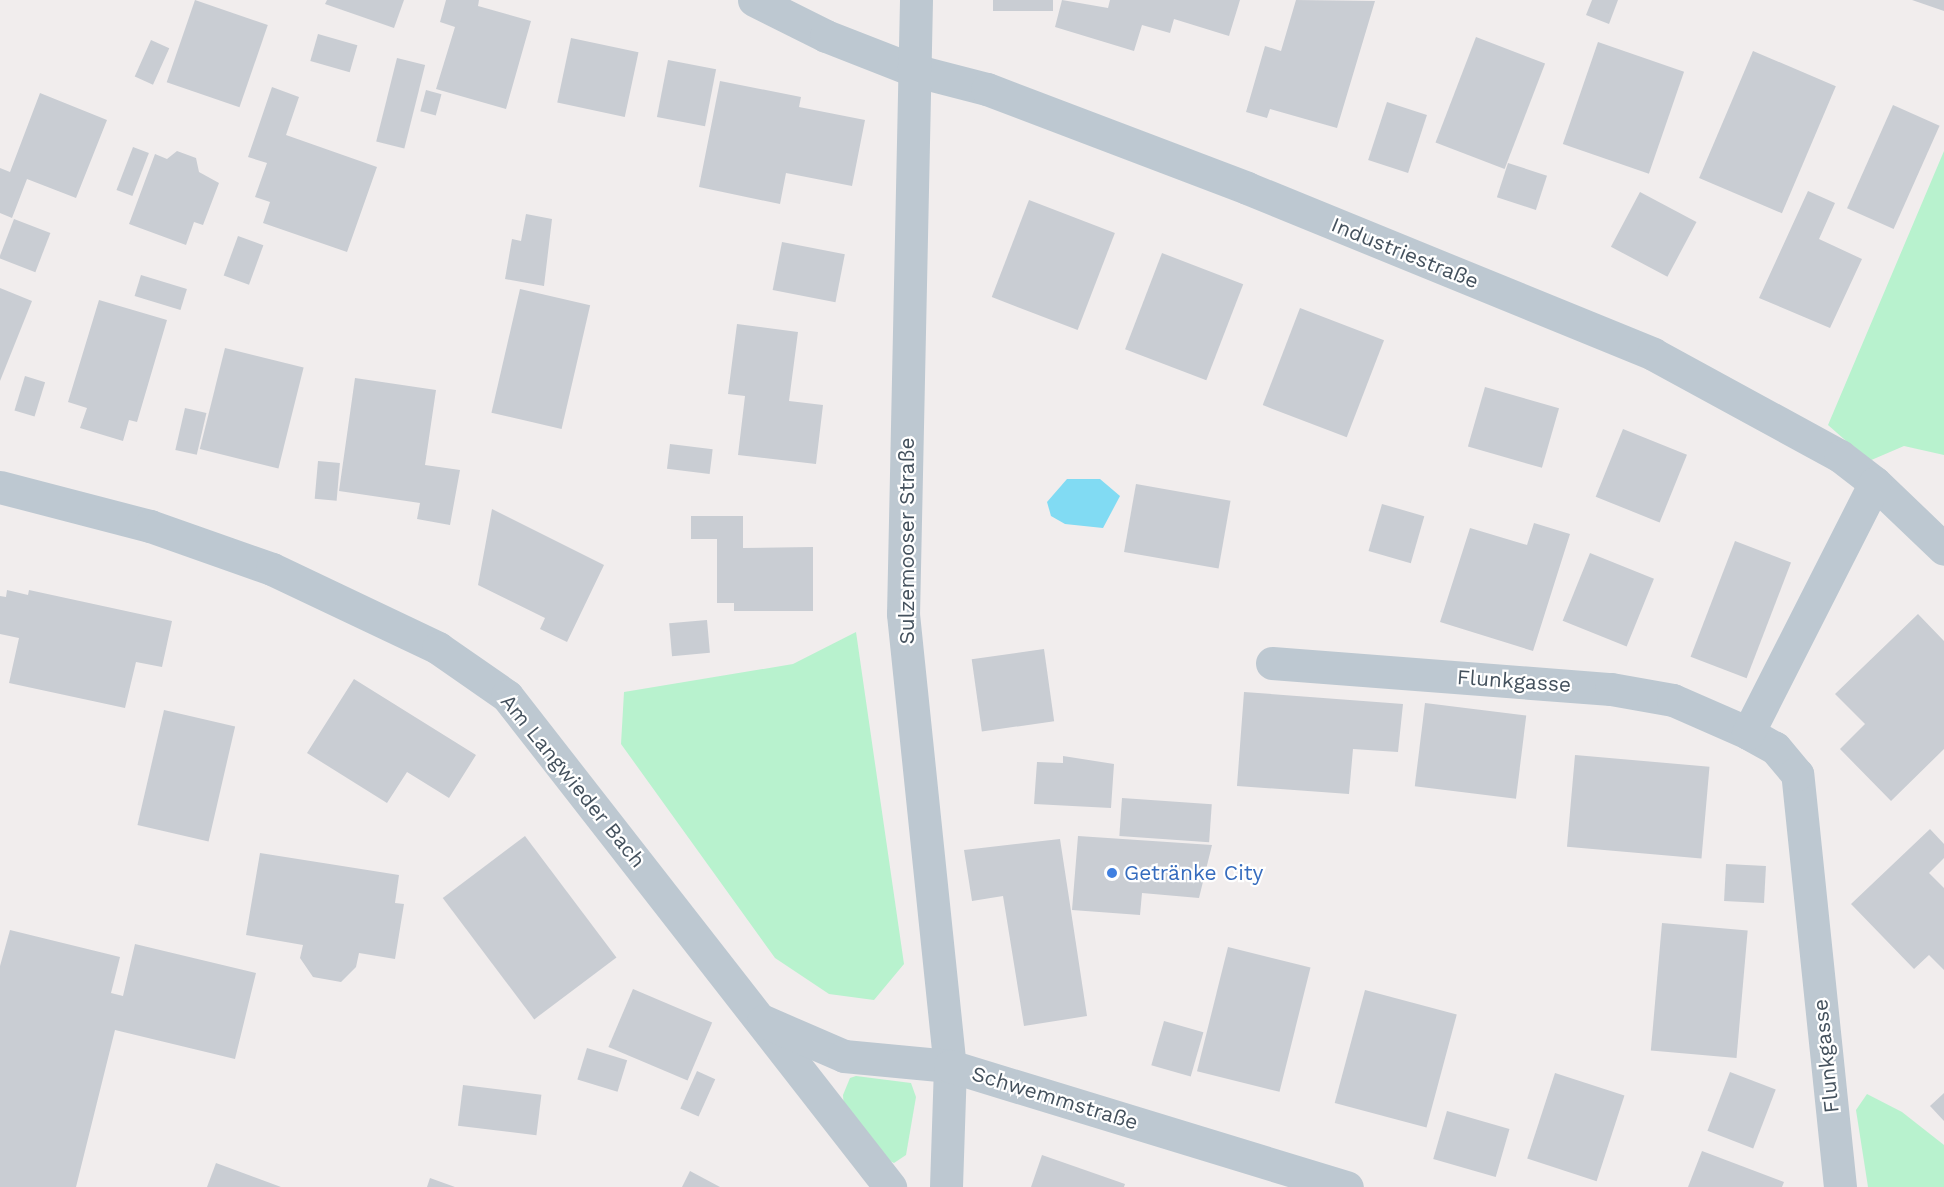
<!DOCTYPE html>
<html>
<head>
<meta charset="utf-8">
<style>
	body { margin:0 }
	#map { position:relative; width:1944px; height:1187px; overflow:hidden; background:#f1eded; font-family:"Work Sans",sans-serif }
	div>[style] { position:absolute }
	.green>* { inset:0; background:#b8f2ce }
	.water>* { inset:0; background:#81dbf3 }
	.building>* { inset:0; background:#c9cdd3; transform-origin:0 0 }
	.street>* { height:33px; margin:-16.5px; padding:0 16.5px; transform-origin:16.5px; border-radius:16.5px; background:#bdc8d1 }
	.dots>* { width:16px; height:16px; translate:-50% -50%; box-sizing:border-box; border:3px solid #fff; border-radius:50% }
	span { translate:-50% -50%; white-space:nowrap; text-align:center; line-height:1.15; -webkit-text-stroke:4.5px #fff; paint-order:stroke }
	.street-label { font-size:21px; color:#44515d }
	.shop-label { font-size:21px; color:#366cbe }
	.left { translate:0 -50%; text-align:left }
</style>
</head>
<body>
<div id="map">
	<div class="green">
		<div style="clip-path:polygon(1944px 151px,1944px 455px,1904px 446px,1869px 461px,1828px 425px)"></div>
		<div style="clip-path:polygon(856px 632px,904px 964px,874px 1000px,829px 994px,775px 958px,621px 744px,624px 692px,793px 664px)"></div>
		<div style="clip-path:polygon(856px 1076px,911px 1083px,916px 1097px,906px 1155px,894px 1163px,882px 1157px,844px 1109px,843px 1095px,850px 1078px)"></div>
		<div style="clip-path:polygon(1867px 1094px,1902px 1112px,1944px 1145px,1944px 1187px,1868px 1187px,1856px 1110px)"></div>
	</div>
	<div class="water">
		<div style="clip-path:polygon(1067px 479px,1100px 479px,1120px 496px,1103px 528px,1065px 524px,1051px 516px,1047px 502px)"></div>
	</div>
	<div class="building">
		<div style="left:195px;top:0;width:77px;height:87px;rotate:19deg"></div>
		<div style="clip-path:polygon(327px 0,404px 0,394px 28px,325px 4px)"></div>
		<div style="clip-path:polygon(446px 0,479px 0,478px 6px,531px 21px,506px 109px,436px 89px,455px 27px,440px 22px)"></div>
		<div style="left:993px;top:0;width:60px;height:11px"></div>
		<div style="clip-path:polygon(1062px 0,1108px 8px,1110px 0,1240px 0,1229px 36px,1174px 19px,1170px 33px,1142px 25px,1134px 51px,1055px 27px)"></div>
		<div style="clip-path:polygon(1296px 0,1375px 1px,1337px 128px,1270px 109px,1267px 118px,1246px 112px,1265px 46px,1281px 51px)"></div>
		<div style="clip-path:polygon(1592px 0,1618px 0,1609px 24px,1586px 15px)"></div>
		<div style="clip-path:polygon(1912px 0,1944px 0,1944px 11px)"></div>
		<div style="left:318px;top:34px;width:41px;height:28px;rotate:16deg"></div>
		<div style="left:1476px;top:37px;width:74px;height:113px;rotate:21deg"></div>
		<div style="left:571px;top:38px;width:69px;height:66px;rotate:12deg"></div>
		<div style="left:151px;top:40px;width:20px;height:40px;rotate:24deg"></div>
		<div style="left:1598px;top:42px;width:91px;height:108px;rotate:19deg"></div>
		<div style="left:1753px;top:51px;width:90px;height:138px;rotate:23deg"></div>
		<div style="left:397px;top:58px;width:29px;height:86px;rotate:14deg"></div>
		<div style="left:668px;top:60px;width:49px;height:58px;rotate:11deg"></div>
		<div style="clip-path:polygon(720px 81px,801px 97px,799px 107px,865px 120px,852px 186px,786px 173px,780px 204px,699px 187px)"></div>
		<div style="clip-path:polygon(272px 87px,299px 97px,286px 135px,377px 167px,347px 252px,263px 223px,270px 202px,255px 197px,267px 163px,248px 157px)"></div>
		<div style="left:426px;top:90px;width:16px;height:22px;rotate:15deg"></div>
		<div style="clip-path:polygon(40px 93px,107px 120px,76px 198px,27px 179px,12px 218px,0 213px,0 168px,10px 172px)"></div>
		<div style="left:1387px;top:102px;width:42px;height:61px;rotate:18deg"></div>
		<div style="left:1893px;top:105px;width:51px;height:113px;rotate:24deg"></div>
		<div style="left:133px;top:147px;width:17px;height:46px;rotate:21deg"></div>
		<div style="clip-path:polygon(177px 151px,196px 158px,199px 172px,219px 183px,203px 225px,194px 222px,186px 245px,129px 224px,155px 154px,167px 159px)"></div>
		<div style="left:1508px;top:163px;width:41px;height:36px;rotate:18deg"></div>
		<div style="clip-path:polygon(1808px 191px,1835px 203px,1819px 239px,1862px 259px,1830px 328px,1759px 298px)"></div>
		<div style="left:1640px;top:192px;width:64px;height:62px;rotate:28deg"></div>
		<div style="left:1029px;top:200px;width:92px;height:104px;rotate:21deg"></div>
		<div style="clip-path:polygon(526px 214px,552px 219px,544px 286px,505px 279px,512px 239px,521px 241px)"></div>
		<div style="left:14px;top:219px;width:39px;height:42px;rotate:21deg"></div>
		<div style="left:238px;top:236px;width:27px;height:42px;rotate:20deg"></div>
		<div style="left:782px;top:242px;width:64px;height:49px;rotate:11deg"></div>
		<div style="left:1162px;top:253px;width:87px;height:103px;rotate:21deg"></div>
		<div style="left:141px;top:275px;width:48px;height:22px;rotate:17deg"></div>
		<div style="clip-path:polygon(0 288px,32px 301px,0 381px)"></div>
		<div style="left:520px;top:289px;width:72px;height:127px;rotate:13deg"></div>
		<div style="clip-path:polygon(99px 300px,167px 320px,137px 422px,129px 420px,123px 441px,80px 428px,87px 408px,68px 402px)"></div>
		<div style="left:1300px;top:308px;width:90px;height:104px;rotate:21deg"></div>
		<div style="clip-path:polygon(737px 324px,798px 332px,789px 401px,823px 405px,816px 464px,738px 455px,745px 396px,728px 394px)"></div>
		<div style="left:225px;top:348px;width:81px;height:104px;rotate:14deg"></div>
		<div style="left:25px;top:376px;width:21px;height:36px;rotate:17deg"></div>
		<div style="clip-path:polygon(355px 378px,436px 390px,425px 465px,460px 470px,450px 525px,417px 519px,420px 503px,339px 491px)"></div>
		<div style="left:1485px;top:387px;width:77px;height:62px;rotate:16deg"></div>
		<div style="left:185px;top:408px;width:22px;height:43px;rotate:13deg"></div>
		<div style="left:1623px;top:429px;width:69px;height:73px;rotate:22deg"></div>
		<div style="left:670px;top:444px;width:43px;height:25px;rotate:7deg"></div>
		<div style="left:318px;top:461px;width:22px;height:38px;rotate:5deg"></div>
		<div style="left:1136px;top:484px;width:96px;height:69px;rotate:10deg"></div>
		<div style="left:1382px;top:504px;width:44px;height:49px;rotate:16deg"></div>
		<div style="clip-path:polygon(492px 509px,604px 565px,567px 642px,540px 629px,545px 618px,478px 585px)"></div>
		<div style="clip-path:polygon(691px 516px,743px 516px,743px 548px,813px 547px,813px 611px,734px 611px,734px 603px,717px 603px,717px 539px,691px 539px)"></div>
		<div style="clip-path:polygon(1534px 523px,1570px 534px,1533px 651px,1440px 622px,1470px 528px,1527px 545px)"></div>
		<div style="left:1735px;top:541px;width:60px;height:124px;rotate:21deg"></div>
		<div style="left:1590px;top:553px;width:69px;height:73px;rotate:22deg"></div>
		<div style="clip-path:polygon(7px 590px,28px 595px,29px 590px,172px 621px,162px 667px,136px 662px,125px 708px,9px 683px,19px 638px,0 634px,0 596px,6px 597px)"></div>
		<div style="clip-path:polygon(1918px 614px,1944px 641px,1944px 749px,1891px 801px,1840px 749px,1865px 724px,1835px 694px)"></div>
		<div style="left:707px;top:620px;width:33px;height:38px;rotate:85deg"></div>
		<div style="left:1044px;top:649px;width:73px;height:73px;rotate:82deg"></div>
		<div style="clip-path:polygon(354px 679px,476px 755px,449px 798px,407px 772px,387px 803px,307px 753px)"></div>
		<div style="clip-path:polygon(1244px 692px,1403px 704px,1398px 752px,1353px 749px,1349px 794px,1237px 786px)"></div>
		<div style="left:1425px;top:703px;width:102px;height:84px;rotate:7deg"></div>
		<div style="left:164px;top:710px;width:73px;height:118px;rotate:13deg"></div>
		<div style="left:1575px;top:755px;width:135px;height:92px;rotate:5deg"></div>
		<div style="clip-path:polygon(1063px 756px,1114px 764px,1111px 808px,1034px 804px,1037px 762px,1063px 763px)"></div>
		<div style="left:1122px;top:798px;width:90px;height:38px;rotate:4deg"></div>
		<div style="clip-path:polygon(1930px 829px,1944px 844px,1944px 858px,1929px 873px,1944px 888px,1944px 970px,1929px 955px,1914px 969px,1851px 904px)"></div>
		<div style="left:525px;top:836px;width:152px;height:103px;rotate:53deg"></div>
		<div style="clip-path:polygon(1078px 836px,1212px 845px,1199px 898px,1142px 893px,1140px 915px,1072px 910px)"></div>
		<div style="clip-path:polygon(1060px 839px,1087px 1016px,1024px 1026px,1003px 896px,972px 901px,964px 850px)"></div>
		<div style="clip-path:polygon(260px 853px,399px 875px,395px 903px,404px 904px,395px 959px,359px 953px,356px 967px,341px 982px,313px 977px,300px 958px,303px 945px,246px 935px)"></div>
		<div style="left:1726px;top:864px;width:40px;height:37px;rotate:3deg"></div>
		<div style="left:1662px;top:923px;width:86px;height:128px;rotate:5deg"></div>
		<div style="clip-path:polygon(10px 930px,120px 957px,111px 993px,123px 996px,135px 944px,256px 973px,235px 1059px,115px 1030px,76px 1187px,0 1187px,0 966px)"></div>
		<div style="left:1228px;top:947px;width:85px;height:128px;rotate:14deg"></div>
		<div style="left:633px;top:989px;width:86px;height:63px;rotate:23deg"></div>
		<div style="left:1365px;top:990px;width:95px;height:117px;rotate:15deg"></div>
		<div style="left:1164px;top:1021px;width:41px;height:46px;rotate:16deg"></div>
		<div style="left:587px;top:1048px;width:42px;height:33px;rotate:17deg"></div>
		<div style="left:697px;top:1071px;width:20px;height:41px;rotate:24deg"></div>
		<div style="left:1730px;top:1072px;width:49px;height:63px;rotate:21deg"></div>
		<div style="left:1555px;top:1073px;width:73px;height:90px;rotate:18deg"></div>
		<div style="left:463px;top:1085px;width:79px;height:41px;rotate:7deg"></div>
		<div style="clip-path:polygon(1944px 1093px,1944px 1121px,1930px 1106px)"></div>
		<div style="left:1447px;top:1111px;width:65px;height:50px;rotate:16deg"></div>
		<div style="clip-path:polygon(1702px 1151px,1784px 1182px,1782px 1187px,1688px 1187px)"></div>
		<div style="clip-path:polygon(1042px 1155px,1125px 1184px,1124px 1187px,1031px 1187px)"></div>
		<div style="clip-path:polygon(216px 1163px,281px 1187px,207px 1187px)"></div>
		<div style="clip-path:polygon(690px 1171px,720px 1187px,682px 1187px)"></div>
		<div style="clip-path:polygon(430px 1178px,455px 1187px,427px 1187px)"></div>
	</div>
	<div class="street">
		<div style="left:754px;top:0;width:80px;rotate:26.6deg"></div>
		<div style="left:826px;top:36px;width:93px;rotate:21.3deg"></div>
		<div style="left:913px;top:70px;width:76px;rotate:14.4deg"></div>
		<div style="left:987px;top:89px;width:278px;rotate:20.8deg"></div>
		<div style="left:1247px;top:188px;width:439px;rotate:22.2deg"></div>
		<div style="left:1653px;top:354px;width:213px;rotate:28.6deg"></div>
		<div style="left:1840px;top:456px;width:44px;rotate:37.6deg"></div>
		<div style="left:1875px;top:483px;width:95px;rotate:43.7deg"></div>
		<div style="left:916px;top:0;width:614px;rotate:91.21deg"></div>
		<div style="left:903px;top:614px;width:454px;rotate:84.1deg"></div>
		<div style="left:950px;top:1066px;width:121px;rotate:91.9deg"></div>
		<div style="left:0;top:487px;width:155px;rotate:14.6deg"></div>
		<div style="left:150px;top:526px;width:129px;rotate:19.4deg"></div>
		<div style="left:272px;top:569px;width:184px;rotate:25.4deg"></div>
		<div style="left:438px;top:648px;width:84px;rotate:34.8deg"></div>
		<div style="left:507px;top:696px;width:623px;rotate:52.04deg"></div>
		<div style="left:1272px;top:663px;width:340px;rotate:4.4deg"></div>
		<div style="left:1611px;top:689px;width:63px;rotate:10.1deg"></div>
		<div style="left:1673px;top:700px;width:82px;rotate:23.7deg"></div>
		<div style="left:763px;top:1021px;width:88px;rotate:23.4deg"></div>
		<div style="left:844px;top:1056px;width:106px;rotate:5.4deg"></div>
		<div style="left:950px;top:1066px;width:415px;rotate:17deg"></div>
		<div style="left:1840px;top:1187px;width:415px;rotate:-95.9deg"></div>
		<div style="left:1797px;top:774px;width:34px;rotate:-130deg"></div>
		<div style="left:1775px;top:748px;width:31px;rotate:-151deg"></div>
		<div style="left:1748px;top:733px;width:280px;rotate:-63.1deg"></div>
	</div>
	<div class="dots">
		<div style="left:1112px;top:873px;background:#3f7fe0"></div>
	</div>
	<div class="street-label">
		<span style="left:1405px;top:253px;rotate:22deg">Industriestraße</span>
		<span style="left:907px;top:541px;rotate:-90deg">Sulzemooser Straße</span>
		<span style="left:1514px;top:681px;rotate:4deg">Flunkgasse</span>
		<span style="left:573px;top:781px;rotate:51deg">Am Langwieder Bach</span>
		<span style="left:1826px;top:1056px;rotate:-96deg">Flunkgasse</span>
		<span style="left:1055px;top:1098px;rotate:17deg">Schwemmstraße</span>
	</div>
	<div class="shop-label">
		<span class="left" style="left:1124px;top:873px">Getränke City</span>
	</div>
</div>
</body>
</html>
